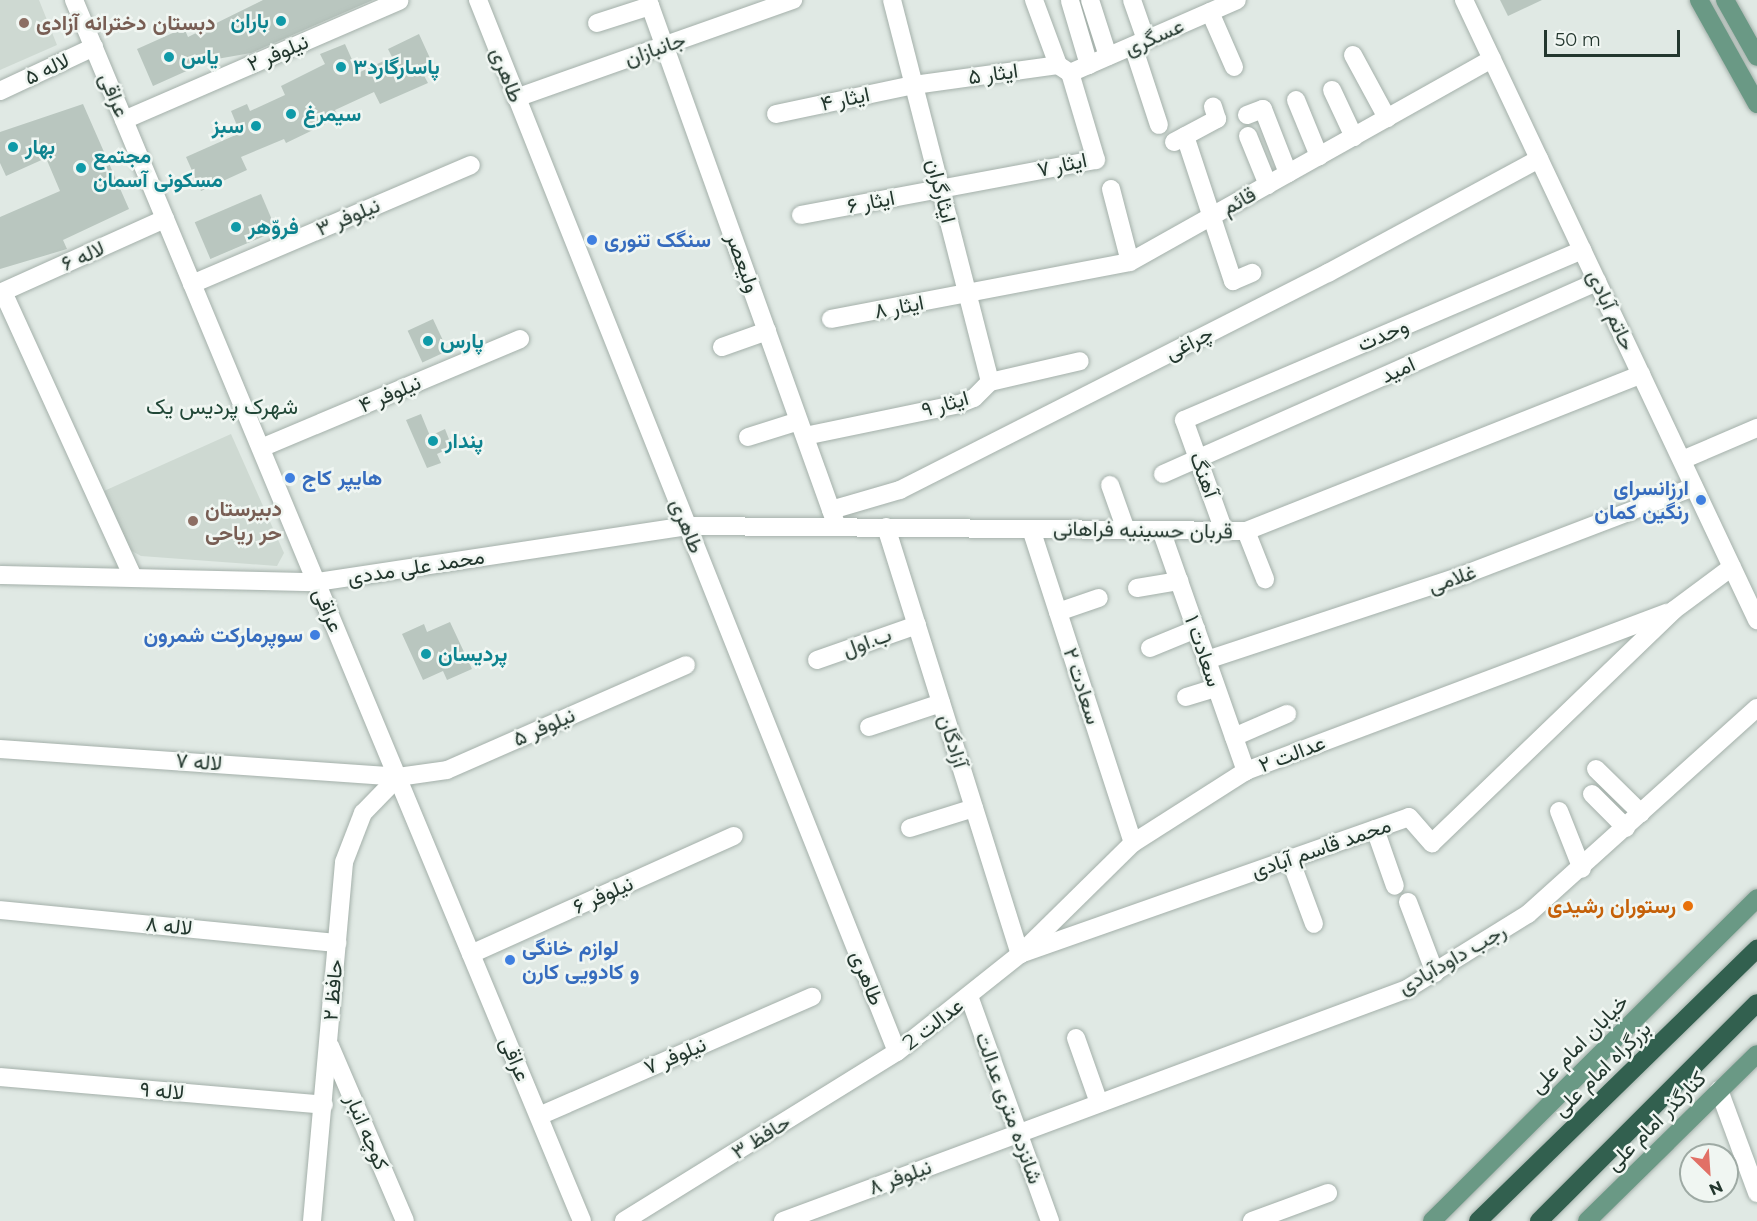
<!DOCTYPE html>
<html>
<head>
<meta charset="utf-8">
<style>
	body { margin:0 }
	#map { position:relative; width:1757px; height:1221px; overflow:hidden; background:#e0e9e4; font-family:Montserrat,Vazirmatn,sans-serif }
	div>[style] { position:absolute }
	.built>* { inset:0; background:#ced9d2 }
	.building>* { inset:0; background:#b9c6bf; transform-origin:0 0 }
	.roads { filter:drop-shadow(0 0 2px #a4b0aa) drop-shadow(0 0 2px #a4b0aa) }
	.minor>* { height:18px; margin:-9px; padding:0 9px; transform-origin:9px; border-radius:9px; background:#fff }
	.major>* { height:18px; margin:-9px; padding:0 9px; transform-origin:9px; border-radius:9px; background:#6a9985 }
	.highway>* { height:18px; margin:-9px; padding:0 9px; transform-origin:9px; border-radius:9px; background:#32604f }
	.dots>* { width:16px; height:16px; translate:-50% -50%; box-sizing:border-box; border:3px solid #f0f6f2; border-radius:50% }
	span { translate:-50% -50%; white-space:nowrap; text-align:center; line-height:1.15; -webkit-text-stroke:5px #f0f6f2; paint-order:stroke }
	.culture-label { font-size:21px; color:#0d838f; font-weight:700 }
	.right { translate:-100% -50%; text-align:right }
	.left { translate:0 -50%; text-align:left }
	.education-label { font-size:21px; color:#785e54; font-weight:700 }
	.street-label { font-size:21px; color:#23372e }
	.shop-label { font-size:21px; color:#366cbe; font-weight:700 }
	.food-label { font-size:21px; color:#c56008; font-weight:700 }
	.neighbourhood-label { font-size:22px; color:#214737 }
	.north { position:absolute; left:1679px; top:1143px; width:60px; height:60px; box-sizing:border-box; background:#f0f6f2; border:2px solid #9eaaa4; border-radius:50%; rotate:155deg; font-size:16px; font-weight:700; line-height:24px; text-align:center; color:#23372e }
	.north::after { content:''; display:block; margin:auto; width:21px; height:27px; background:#e17066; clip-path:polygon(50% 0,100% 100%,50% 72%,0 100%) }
	.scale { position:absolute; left:1544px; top:30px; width:136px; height:27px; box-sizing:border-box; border:3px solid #23372e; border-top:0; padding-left:8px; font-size:18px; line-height:21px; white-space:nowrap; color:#23372e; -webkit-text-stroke:4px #f0f6f2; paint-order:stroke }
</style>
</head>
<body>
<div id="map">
	<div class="built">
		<div style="clip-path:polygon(0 0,39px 0,57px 45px,0 70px)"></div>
		<div style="clip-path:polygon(231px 434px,284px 553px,277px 566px,141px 556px,130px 550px,104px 491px)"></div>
	</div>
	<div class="building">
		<div style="clip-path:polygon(263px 0,373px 0,251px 53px,211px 60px,153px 86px,137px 49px,184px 28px,188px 37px)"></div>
		<div style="clip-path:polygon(1500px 0,1542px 0,1508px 16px)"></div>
		<div style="clip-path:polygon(419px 34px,434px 67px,422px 72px,428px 83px,380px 104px,374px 92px,335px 110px,338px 118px,286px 143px,284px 139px,241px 157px,247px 170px,201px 191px,186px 157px,240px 133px,231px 111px,247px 104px,250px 111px,285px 95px,281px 86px,325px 64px,320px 54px,345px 44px,358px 73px,392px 57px,388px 49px)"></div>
		<div style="clip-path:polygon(83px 104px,129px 209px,63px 240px,67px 249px,0 269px,0 217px,60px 191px,46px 158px,6px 176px,0 163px,0 132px)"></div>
		<div style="left:261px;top:194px;width:40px;height:72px;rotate:67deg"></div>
		<div style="left:433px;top:319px;width:35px;height:28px;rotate:65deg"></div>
		<div style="clip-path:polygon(421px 414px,430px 436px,445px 429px,452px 447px,437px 454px,441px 463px,427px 468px,406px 420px)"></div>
		<div style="clip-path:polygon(450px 622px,472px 669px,447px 680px,443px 671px,423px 680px,402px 634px,424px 624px,427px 632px)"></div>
	</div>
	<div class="roads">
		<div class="minor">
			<div style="left:74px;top:0;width:1322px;rotate:67.41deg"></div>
			<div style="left:478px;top:0;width:1132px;rotate:68.28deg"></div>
			<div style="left:648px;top:0;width:554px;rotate:70.26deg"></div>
			<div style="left:892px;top:0;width:394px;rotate:75.6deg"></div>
			<div style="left:1034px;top:0;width:69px;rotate:69.7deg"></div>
			<div style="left:1090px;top:0;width:59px;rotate:72.2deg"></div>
			<div style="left:1132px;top:0;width:42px;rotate:70.7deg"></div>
			<div style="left:1464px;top:0;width:686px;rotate:64.71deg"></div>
			<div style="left:1070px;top:1px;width:67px;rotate:73.5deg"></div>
			<div style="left:1210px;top:12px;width:60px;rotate:66.4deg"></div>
			<div style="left:597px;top:23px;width:56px;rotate:-17.8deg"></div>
			<div style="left:1133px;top:46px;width:83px;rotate:71.8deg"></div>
			<div style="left:1353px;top:55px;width:72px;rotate:61.6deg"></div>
			<div style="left:1070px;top:73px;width:182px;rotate:-23.6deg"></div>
			<div style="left:1332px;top:90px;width:52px;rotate:64.9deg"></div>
			<div style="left:0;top:91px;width:104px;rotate:-25.1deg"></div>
			<div style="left:516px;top:98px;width:294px;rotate:-19.5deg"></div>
			<div style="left:1296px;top:100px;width:61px;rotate:67.7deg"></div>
			<div style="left:776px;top:114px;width:141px;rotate:-11.9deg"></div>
			<div style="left:914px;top:85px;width:145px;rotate:-7.9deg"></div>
			<div style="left:1058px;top:65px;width:14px;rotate:34deg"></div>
			<div style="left:1247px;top:115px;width:17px;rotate:-21deg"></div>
			<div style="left:1263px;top:109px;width:69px;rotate:68.7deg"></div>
			<div style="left:124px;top:120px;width:300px;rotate:-23.4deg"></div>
			<div style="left:1185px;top:136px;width:153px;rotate:71.7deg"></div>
			<div style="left:1233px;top:281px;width:21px;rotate:-23deg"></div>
			<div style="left:1248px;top:136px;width:53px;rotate:67.8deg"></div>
			<div style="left:1174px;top:142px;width:49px;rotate:-28.1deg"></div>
			<div style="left:1217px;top:119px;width:13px;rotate:-108deg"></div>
			<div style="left:1111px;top:189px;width:75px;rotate:75.4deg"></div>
			<div style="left:801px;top:215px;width:300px;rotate:-10.6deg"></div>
			<div style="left:1096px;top:160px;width:91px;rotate:-106.6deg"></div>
			<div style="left:192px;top:284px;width:303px;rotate:-23.1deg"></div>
			<div style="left:3px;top:292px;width:313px;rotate:65.5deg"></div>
			<div style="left:0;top:293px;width:181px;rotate:-24.2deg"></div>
			<div style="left:831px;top:319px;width:304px;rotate:-10.8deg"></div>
			<div style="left:1130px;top:262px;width:415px;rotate:-29.3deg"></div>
			<div style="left:722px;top:347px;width:48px;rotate:-19.6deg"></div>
			<div style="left:805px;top:436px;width:157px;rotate:-11.7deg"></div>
			<div style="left:959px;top:404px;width:16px;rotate:-22deg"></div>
			<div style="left:974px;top:398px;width:23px;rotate:-45deg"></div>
			<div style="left:990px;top:382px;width:92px;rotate:-13.1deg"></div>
			<div style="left:748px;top:437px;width:53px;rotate:-17.4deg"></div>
			<div style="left:261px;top:448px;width:281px;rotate:-22.8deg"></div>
			<div style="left:1682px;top:460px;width:82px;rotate:-23.1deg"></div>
			<div style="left:1163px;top:474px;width:475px;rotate:-23.9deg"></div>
			<div style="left:1110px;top:485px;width:48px;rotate:70.4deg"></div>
			<div style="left:831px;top:510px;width:72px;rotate:-16.2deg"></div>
			<div style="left:900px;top:490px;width:480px;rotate:-26.9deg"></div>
			<div style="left:1328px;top:273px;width:240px;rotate:-28.4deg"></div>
			<div style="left:886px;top:527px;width:448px;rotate:72.6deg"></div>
			<div style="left:1020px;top:954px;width:412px;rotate:-19.4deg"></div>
			<div style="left:1409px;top:817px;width:35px;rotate:49deg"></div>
			<div style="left:1432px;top:843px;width:336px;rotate:-43.9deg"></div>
			<div style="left:1674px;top:610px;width:72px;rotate:-36.6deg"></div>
			<div style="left:1031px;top:529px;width:330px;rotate:72deg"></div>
			<div style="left:1161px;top:530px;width:256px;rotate:70.6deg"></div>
			<div style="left:1224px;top:531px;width:118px;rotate:-109.8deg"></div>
			<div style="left:1184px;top:420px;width:433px;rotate:-23.1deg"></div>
			<div style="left:1246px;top:531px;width:52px;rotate:68.4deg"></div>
			<div style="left:0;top:575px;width:317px;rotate:1.3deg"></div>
			<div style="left:317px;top:582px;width:374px;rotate:-8.6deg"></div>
			<div style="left:687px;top:526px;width:559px;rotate:0.51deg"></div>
			<div style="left:1246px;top:531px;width:425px;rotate:-21.6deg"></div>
			<div style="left:1137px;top:588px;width:43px;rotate:-9.5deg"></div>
			<div style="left:1058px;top:612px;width:43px;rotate:-18.9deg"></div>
			<div style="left:1150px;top:648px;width:50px;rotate:-22.4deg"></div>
			<div style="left:817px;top:660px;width:106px;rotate:-19.3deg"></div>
			<div style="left:1207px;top:660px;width:268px;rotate:-18.3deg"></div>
			<div style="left:1461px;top:576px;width:249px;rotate:-20.9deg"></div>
			<div style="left:1186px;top:697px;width:31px;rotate:-17deg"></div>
			<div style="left:869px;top:727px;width:76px;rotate:-18.4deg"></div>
			<div style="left:1234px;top:737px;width:58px;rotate:-23.5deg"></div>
			<div style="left:0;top:749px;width:399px;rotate:4deg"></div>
			<div style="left:398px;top:777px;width:49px;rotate:-8.1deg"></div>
			<div style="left:447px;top:770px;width:261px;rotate:-23.7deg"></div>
			<div style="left:1596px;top:769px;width:63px;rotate:44.4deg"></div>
			<div style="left:1592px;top:794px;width:48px;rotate:45deg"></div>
			<div style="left:1559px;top:811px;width:62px;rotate:68.4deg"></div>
			<div style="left:910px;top:828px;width:67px;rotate:-17.4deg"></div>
			<div style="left:1375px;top:829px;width:60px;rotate:70.7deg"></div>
			<div style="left:1290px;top:859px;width:69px;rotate:69.7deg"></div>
			<div style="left:1408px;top:902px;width:76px;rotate:69.2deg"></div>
			<div style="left:0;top:910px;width:339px;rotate:5.6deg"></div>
			<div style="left:471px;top:954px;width:288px;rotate:-24.2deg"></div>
			<div style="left:969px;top:996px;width:239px;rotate:70.2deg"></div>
			<div style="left:1076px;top:1038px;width:69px;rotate:70.5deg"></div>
			<div style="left:330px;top:1046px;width:190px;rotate:66.8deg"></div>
			<div style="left:0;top:1077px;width:325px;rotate:4.9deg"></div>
			<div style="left:1719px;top:1090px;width:110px;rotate:69.7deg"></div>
			<div style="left:539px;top:1116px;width:298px;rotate:-23.6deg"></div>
			<div style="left:312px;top:1221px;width:360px;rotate:-84.9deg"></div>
			<div style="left:344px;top:862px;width:53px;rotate:-68.8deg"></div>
			<div style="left:363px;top:813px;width:50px;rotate:-45.8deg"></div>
			<div style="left:624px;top:1221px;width:321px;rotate:-31.8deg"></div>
			<div style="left:897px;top:1052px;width:157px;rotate:-38.5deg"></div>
			<div style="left:1020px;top:954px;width:158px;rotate:-44.5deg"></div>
			<div style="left:1133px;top:843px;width:134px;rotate:-32.5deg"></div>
			<div style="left:1246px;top:771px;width:450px;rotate:-20.6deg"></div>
			<div style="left:783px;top:1221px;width:666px;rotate:-20.39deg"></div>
			<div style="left:1407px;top:989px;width:142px;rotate:-31.8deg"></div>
			<div style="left:1528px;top:914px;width:308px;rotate:-42deg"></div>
			<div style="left:1252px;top:1221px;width:81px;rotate:-20.2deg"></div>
		</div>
		<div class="major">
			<div style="left:1699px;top:0;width:119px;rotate:60.9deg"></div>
			<div style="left:1725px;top:0;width:65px;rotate:60.7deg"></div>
			<div style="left:1432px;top:1221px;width:458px;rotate:-44.8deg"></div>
			<div style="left:1587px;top:1221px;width:238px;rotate:-44.5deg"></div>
		</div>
		<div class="highway">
			<div style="left:1478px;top:1221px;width:390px;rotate:-44.3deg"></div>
			<div style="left:1539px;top:1221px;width:308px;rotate:-45deg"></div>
		</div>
	</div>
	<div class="dots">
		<div style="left:281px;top:21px;background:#0f9aa8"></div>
		<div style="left:24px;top:23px;background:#8d6e63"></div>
		<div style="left:169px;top:57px;background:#0f9aa8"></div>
		<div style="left:341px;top:67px;background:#0f9aa8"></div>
		<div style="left:291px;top:114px;background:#0f9aa8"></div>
		<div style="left:256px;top:126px;background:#0f9aa8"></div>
		<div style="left:13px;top:147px;background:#0f9aa8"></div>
		<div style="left:81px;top:168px;background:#0f9aa8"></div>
		<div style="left:236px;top:227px;background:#0f9aa8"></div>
		<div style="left:592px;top:240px;background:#3f7fe0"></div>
		<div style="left:428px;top:341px;background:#0f9aa8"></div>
		<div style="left:433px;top:441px;background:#0f9aa8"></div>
		<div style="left:290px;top:478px;background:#3f7fe0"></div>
		<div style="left:1701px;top:500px;background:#3f7fe0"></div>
		<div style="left:193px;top:521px;background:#8d6e63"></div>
		<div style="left:315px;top:635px;background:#3f7fe0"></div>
		<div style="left:426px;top:654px;background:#0f9aa8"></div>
		<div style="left:1688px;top:906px;background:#e8710a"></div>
		<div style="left:510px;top:960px;background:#3f7fe0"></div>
	</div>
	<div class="culture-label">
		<span class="right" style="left:269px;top:21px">باران</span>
		<span class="left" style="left:181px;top:57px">یاس</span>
		<span class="left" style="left:353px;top:67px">پاسارگارد۳</span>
		<span class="left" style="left:303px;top:114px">سیمرغ</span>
		<span class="right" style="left:244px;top:126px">سبز</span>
		<span class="left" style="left:25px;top:147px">بهار</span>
		<span class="left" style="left:93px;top:168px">مجتمع<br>مسکونی آسمان</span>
		<span class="left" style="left:248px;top:227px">فروّهر</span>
		<span class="left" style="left:440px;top:341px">پارس</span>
		<span class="left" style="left:445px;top:441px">پندار</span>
		<span class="left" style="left:438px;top:654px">پردیسان</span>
	</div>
	<div class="education-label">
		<span class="left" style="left:36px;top:23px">دبستان دخترانه آزادی</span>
		<span class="left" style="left:205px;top:521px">دبیرستان<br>حر ریاحی</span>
	</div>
	<div class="street-label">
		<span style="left:1154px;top:37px;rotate:-24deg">عسگری</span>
		<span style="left:655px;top:49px;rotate:-19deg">جانبازان</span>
		<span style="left:278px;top:53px;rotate:-23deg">نیلوفر ۲</span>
		<span style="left:47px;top:69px;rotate:-25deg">لاله ۵</span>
		<span style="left:993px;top:74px;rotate:-8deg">ایثار ۵</span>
		<span style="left:507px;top:75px;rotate:69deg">طاهری</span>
		<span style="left:114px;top:95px;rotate:67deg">عراقی</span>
		<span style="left:845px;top:99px;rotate:-12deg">ایثار ۴</span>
		<span style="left:1062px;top:165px;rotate:-12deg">ایثار ۷</span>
		<span style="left:941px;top:191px;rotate:76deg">ایثارگران</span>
		<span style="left:1239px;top:201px;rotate:-29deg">قائم</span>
		<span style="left:871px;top:202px;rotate:-11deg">ایثار ۶</span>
		<span style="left:348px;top:217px;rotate:-23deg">نیلوفر ۳</span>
		<span style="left:83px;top:256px;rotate:-24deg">لاله ۶</span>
		<span style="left:743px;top:263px;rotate:70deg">ولیعصر</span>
		<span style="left:899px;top:307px;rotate:-11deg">ایثار ۸</span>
		<span style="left:1611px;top:310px;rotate:65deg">حاتم آبادی</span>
		<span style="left:1383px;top:335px;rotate:-23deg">وحدت</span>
		<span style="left:1189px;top:343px;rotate:-27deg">چراغی</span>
		<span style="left:1398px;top:370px;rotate:-24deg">امید</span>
		<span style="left:390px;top:394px;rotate:-23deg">نیلوفر ۴</span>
		<span style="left:945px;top:404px;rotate:-16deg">ایثار ۹</span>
		<span style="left:1204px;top:475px;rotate:70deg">آهنگ</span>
		<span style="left:687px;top:526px;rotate:68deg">طاهری</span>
		<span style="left:1143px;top:530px;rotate:1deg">قربان حسینیه فراهانی</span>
		<span style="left:416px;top:567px;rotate:-9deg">محمد علی مددی</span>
		<span style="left:1452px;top:579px;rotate:-19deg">غلامی</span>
		<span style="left:328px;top:610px;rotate:67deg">عراقی</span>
		<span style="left:867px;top:642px;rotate:-20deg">ب.اول</span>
		<span style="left:1203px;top:651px;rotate:71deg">سعادت ۱</span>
		<span style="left:1082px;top:686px;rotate:72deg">سعادت ۲</span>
		<span style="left:544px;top:727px;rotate:-24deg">نیلوفر ۵</span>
		<span style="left:953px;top:741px;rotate:73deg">آزادگان</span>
		<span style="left:1292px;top:754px;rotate:-21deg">عدالت ۲</span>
		<span style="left:199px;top:762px;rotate:4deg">لاله ۷</span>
		<span style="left:1321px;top:848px;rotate:-19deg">محمد قاسم آبادی</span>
		<span style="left:603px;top:895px;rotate:-24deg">نیلوفر ۶</span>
		<span style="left:169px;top:926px;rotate:6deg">لاله ۸</span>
		<span style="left:1452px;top:959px;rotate:-30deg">رجب داودآبادی</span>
		<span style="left:867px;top:978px;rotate:68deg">طاهری</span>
		<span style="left:333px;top:990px;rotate:-85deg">حافظ ۲</span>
		<span style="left:933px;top:1024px;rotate:-38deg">عدالت 2</span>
		<span style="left:1579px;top:1044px;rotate:-45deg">خیابان امام علی</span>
		<span style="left:675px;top:1056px;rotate:-23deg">نیلوفر ۷</span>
		<span style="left:515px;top:1059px;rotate:67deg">عراقی</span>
		<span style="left:1602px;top:1069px;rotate:-44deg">بزرگراه امام علی</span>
		<span style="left:162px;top:1091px;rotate:5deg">لاله ۹</span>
		<span style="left:1009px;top:1108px;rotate:70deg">شانزده متری عدالت</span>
		<span style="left:1656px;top:1121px;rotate:-45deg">کنارگذر امام علی</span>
		<span style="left:367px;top:1132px;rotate:67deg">کوچه انبار</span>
		<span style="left:761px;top:1137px;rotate:-32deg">حافظ ۳</span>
		<span style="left:900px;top:1177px;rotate:-20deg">نیلوفر ۸</span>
	</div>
	<div class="shop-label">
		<span class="left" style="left:604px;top:240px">سنگک تنوری</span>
		<span class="left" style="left:302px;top:478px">هایپر کاج</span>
		<span class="right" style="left:1689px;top:500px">ارزانسرای<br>رنگین کمان</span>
		<span class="right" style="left:303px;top:635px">سوپرمارکت شمرون</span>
		<span class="left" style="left:522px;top:960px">لوازم خانگی<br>و کادویی کارن</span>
	</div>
	<div class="food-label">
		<span class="right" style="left:1676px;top:906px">رستوران رشیدی</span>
	</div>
	<div class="neighbourhood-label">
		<span style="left:222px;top:407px">شهرک پردیس یک</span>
	</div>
	<div class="north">N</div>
	<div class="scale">50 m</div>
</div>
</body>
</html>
